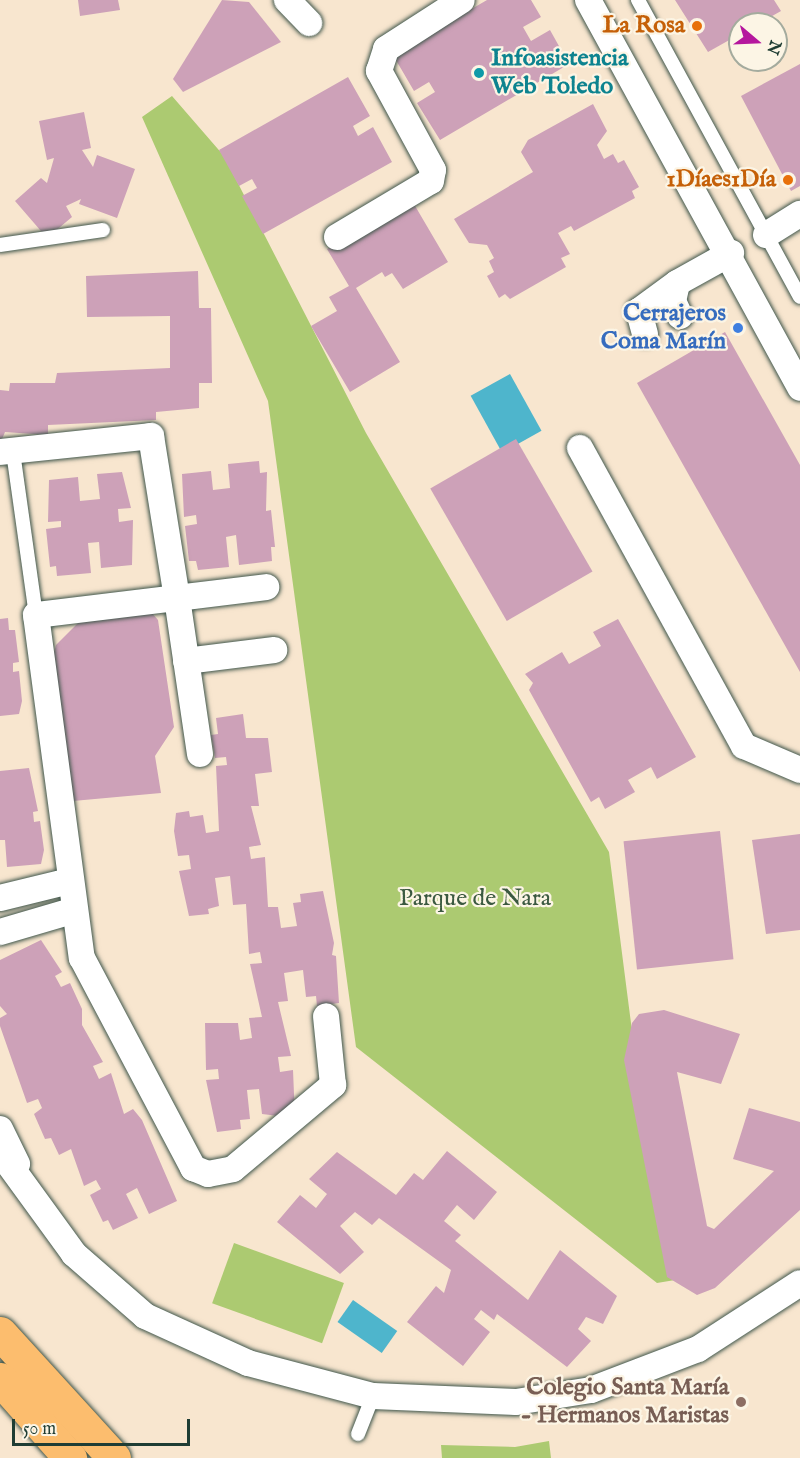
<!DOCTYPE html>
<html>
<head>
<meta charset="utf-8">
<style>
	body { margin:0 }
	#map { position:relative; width:800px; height:1458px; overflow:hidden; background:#f8e6cf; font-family:"IM FELL English",serif }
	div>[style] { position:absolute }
	.green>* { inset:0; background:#acca71; transform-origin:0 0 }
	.water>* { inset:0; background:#4eb5cc; transform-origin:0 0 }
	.building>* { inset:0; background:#cda1b8; transform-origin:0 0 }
	.roads { filter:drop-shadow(0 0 2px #40564b) drop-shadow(0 0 2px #40564b) }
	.service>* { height:14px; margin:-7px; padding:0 7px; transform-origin:7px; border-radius:7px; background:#fff }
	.minor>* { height:26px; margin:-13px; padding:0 13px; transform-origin:13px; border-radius:13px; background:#fff }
	.primary>* { height:33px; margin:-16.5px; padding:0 16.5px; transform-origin:16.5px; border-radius:16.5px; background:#fcbd6e }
	.dots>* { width:16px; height:16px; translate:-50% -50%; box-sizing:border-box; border:3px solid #fcf5e5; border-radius:50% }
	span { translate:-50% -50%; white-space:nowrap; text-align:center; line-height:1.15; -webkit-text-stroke:4.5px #fcf5e5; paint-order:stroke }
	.food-label { font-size:24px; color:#c56008; font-weight:700 }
	.right { translate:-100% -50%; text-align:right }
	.culture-label { font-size:24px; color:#0d838f; font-weight:700 }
	.left { translate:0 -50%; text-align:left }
	.shop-label { font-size:24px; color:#366cbe; font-weight:700 }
	.park-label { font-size:24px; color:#3b5940 }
	.education-label { font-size:24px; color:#785e54; font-weight:700 }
	.north { position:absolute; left:728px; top:12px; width:60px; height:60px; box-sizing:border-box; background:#fcf5e5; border:2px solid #a4ab9e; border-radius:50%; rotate:109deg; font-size:16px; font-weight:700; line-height:24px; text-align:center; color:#1f3d34 }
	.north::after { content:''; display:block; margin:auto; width:21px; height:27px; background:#b5179e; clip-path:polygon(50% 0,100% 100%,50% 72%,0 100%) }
	.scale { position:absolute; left:12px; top:1419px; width:178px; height:27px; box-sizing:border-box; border:3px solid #1f3d34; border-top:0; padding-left:8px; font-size:18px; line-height:21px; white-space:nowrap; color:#1f3d34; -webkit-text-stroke:4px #fcf5e5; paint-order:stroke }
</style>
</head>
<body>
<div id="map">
	<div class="green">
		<div style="clip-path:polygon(172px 96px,224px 156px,366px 433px,609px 852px,636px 1062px,681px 1279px,657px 1283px,356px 1047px,268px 401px,142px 117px)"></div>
		<div style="left:234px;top:1243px;width:117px;height:64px;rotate:20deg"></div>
		<div style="clip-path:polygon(549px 1441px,551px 1458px,442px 1458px,441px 1445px,515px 1447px)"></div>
	</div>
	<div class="water">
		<div style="left:510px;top:374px;width:65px;height:45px;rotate:61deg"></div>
		<div style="left:353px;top:1300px;width:54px;height:27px;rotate:35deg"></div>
	</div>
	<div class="building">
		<div style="clip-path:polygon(78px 0,118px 0,120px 10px,80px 16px)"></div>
		<div style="clip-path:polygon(222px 0,249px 2px,281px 42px,183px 92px,173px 79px)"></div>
		<div style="clip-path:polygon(487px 0,531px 0,541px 17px,523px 27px,531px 41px,550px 30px,569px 64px,440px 140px,417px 103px,435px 92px,429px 82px,414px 91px,393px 55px)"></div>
		<div style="clip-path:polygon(675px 0,774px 0,781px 11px,758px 24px,740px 24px,740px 34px,708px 52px)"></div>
		<div style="clip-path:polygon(800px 64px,800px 186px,791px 191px,741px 96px)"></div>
		<div style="clip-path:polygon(348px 77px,370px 116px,353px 126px,358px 136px,373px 127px,392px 162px,263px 234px,242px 196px,257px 188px,252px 179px,239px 186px,219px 150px)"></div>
		<div style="clip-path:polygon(593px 104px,607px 131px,597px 145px,604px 159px,613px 154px,618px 163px,624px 160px,639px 187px,632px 191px,635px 198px,574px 231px,571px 226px,558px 233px,570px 254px,561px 258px,566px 267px,510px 299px,505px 294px,499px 298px,487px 276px,494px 272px,489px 261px,494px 258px,487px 245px,469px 243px,454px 219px,533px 172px,521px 152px,528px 140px)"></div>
		<div style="clip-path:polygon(84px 112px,91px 148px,82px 150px,93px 167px,97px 155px,135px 169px,117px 218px,79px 204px,81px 199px,66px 206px,72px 217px,47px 238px,15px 201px,41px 178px,47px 183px,54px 158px,47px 160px,39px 121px)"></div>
		<div style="clip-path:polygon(411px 199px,448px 262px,403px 289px,392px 273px,385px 277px,382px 272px,356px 288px,400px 362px,350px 392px,311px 326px,337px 311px,329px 297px,349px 286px,327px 249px)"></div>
		<div style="clip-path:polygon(198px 271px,199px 308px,211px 308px,212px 383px,199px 383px,199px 408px,156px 412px,156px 420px,48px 425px,48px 435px,5px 432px,0 444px,0 390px,9px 391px,10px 383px,55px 383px,57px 373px,170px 368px,170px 316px,87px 317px,86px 276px)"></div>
		<div style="clip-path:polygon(725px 332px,800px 465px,800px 672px,637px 383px)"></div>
		<div style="left:516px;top:439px;width:153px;height:99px;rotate:60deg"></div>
		<div style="clip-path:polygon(259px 461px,260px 473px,267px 472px,266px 511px,271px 510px,275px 547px,271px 547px,272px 561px,239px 565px,236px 535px,226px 537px,229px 567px,198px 570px,196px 561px,189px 561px,185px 526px,197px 524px,196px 515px,184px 517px,182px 474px,211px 471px,213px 490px,230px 488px,228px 464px)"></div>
		<div style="clip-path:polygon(122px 472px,131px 508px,118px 509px,119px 522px,133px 520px,132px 565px,101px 568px,99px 542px,88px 543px,91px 573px,57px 576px,56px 566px,50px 567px,46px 529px,61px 527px,61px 521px,48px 522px,49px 480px,78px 477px,80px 501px,100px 499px,97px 474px)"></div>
		<div style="clip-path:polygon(152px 613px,158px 620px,174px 727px,155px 756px,161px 793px,73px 801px,52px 660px,56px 645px,82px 619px)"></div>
		<div style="clip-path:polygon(8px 618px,9px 630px,15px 630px,19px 662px,13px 663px,13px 672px,19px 671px,22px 701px,19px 714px,0 716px,0 619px)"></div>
		<div style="clip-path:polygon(618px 619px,696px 757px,657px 779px,651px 767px,628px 780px,635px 792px,605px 809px,599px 797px,591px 802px,529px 690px,533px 683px,525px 674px,562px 652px,569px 664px,601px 646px,593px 632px)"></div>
		<div style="clip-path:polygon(243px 714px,246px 738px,268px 738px,272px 772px,255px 774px,259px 806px,251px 806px,261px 845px,249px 847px,251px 859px,265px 857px,268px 907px,278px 907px,281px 928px,297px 926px,293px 903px,301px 902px,300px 894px,323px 891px,334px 943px,332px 955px,336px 956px,339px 1003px,317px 1006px,316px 996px,306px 997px,303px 970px,284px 973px,288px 1001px,278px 1002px,291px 1056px,278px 1057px,280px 1072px,293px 1070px,295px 1118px,262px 1114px,259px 1089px,247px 1090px,250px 1119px,240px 1120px,241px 1129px,217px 1132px,206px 1080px,219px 1079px,218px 1069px,206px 1070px,205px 1023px,238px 1023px,240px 1040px,252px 1038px,249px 1018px,262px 1017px,250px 964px,262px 963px,260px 952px,249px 954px,246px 904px,233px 905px,230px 876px,215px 878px,219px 906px,208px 909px,209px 914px,189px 916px,179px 871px,191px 869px,189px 855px,178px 856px,174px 831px,176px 813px,189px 811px,190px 817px,203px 815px,206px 833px,219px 831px,216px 766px,227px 765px,226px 757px,215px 758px,211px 735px,218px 734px,216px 718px)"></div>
		<div style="clip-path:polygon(29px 768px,38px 811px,33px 812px,34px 822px,40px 821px,44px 850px,41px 864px,7px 867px,5px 840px,0 840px,0 771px)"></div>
		<div style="left:720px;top:831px;width:129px;height:97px;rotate:84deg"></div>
		<div style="clip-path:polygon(800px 834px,800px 930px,766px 934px,752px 840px)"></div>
		<div style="clip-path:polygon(41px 940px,62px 972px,55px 976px,61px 987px,70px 983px,82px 1009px,82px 1025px,103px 1062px,93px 1066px,99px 1079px,111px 1073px,124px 1114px,133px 1109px,142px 1120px,177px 1201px,149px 1214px,137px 1188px,126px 1194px,138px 1218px,113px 1230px,108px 1220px,103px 1222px,90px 1195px,101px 1189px,96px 1180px,84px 1186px,71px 1149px,59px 1155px,51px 1138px,45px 1139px,34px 1114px,42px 1108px,38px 1099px,27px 1103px,0 1026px,0 1018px,7px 1014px,0 1006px,0 960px)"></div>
		<div style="clip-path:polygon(664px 1010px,740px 1034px,721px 1084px,677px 1072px,707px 1226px,714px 1229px,774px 1171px,733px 1159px,749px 1108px,800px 1122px,800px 1210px,715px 1288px,697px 1295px,667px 1277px,624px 1060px,632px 1023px,639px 1014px)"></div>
		<div style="clip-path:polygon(447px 1151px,497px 1192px,474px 1220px,457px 1205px,444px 1221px,461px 1235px,455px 1241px,528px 1300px,560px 1250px,617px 1296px,603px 1324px,586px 1317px,578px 1329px,591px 1341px,567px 1367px,497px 1314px,494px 1320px,481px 1310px,474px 1319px,490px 1332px,463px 1366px,407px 1322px,436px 1286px,444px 1293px,451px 1270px,379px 1218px,372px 1225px,355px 1212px,340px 1226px,364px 1252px,340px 1274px,277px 1222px,300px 1195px,316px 1208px,327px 1194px,309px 1179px,337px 1152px,396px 1195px,414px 1173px,423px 1180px)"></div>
	</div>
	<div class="roads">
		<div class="service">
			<div style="left:638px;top:0;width:338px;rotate:61.4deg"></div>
			<div style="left:0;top:245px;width:104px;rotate:-8.3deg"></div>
			<div style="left:13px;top:452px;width:165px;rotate:82deg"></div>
			<div style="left:358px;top:1434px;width:41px;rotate:-68.5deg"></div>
		</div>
		<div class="minor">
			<div style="left:287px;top:0;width:32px;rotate:46deg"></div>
			<div style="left:588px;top:0;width:442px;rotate:61.3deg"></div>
			<div style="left:766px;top:235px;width:40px;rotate:-32deg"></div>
			<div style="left:337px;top:237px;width:109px;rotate:-30.8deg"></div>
			<div style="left:431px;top:181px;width:11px;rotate:-80deg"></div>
			<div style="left:433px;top:170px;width:113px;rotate:-118.6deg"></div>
			<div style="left:379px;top:71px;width:23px;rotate:-72deg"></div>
			<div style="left:386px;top:49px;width:90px;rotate:-32.8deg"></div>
			<div style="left:680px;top:316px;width:17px;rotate:-115deg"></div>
			<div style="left:673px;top:301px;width:18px;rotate:-77deg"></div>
			<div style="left:677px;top:283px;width:62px;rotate:-29.1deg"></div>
			<div style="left:645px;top:334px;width:24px;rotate:-105deg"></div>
			<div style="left:639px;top:311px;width:47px;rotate:-36.4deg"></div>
			<div style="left:580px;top:448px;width:340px;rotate:61.2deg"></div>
			<div style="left:744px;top:746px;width:61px;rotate:23.2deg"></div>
			<div style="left:0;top:452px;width:152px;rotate:-6deg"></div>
			<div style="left:151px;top:436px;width:164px;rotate:80.9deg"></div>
			<div style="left:177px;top:598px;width:90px;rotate:-7deg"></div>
			<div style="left:186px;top:661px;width:89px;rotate:-7.1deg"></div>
			<div style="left:200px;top:754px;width:158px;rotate:-98.4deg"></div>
			<div style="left:177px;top:598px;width:142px;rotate:173.1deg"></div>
			<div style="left:36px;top:615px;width:346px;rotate:82.4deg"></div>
			<div style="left:82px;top:958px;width:238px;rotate:62.1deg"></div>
			<div style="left:193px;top:1168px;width:16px;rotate:22deg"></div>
			<div style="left:208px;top:1174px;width:25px;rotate:-11deg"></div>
			<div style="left:233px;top:1169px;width:131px;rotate:-40deg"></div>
			<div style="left:333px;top:1085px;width:69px;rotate:-95.8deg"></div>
			<div style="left:0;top:898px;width:72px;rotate:-13.7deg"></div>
			<div style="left:0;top:932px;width:75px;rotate:-16.3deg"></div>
			<div style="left:0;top:1129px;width:39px;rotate:64deg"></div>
			<div style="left:0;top:1152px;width:126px;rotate:54deg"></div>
			<div style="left:74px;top:1254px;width:94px;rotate:41.1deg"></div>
			<div style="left:145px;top:1316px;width:113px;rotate:24.5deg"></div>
			<div style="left:248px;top:1363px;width:129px;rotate:14.8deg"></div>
			<div style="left:373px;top:1396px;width:143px;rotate:2.4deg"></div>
			<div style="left:516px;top:1402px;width:76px;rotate:-9.1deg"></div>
			<div style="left:591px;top:1390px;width:115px;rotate:-21deg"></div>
			<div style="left:698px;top:1349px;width:121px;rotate:-32.9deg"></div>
		</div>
		<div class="primary">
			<div style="left:0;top:1333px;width:169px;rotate:47.6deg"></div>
			<div style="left:0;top:1379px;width:106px;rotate:48.5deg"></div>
		</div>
	</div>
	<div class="dots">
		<div style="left:697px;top:26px;background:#e8710a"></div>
		<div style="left:479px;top:73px;background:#0f9aa8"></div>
		<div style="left:788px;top:180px;background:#e8710a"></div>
		<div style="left:738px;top:328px;background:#3f7fe0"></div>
		<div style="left:741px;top:1402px;background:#8d6e63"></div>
	</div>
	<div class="food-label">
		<span class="right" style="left:685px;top:26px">La Rosa</span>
		<span class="right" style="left:776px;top:180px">1Díaes1Día</span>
	</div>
	<div class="culture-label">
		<span class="left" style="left:491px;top:73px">Infoasistencia<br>Web Toledo</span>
	</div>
	<div class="shop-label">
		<span class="right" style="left:726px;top:328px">Cerrajeros<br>Coma Marín</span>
	</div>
	<div class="park-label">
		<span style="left:475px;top:899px">Parque de Nara</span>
	</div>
	<div class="education-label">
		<span class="right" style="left:729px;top:1402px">Colegio Santa María<br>- Hermanos Maristas</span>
	</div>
	<div class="north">N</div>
	<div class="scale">50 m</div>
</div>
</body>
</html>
